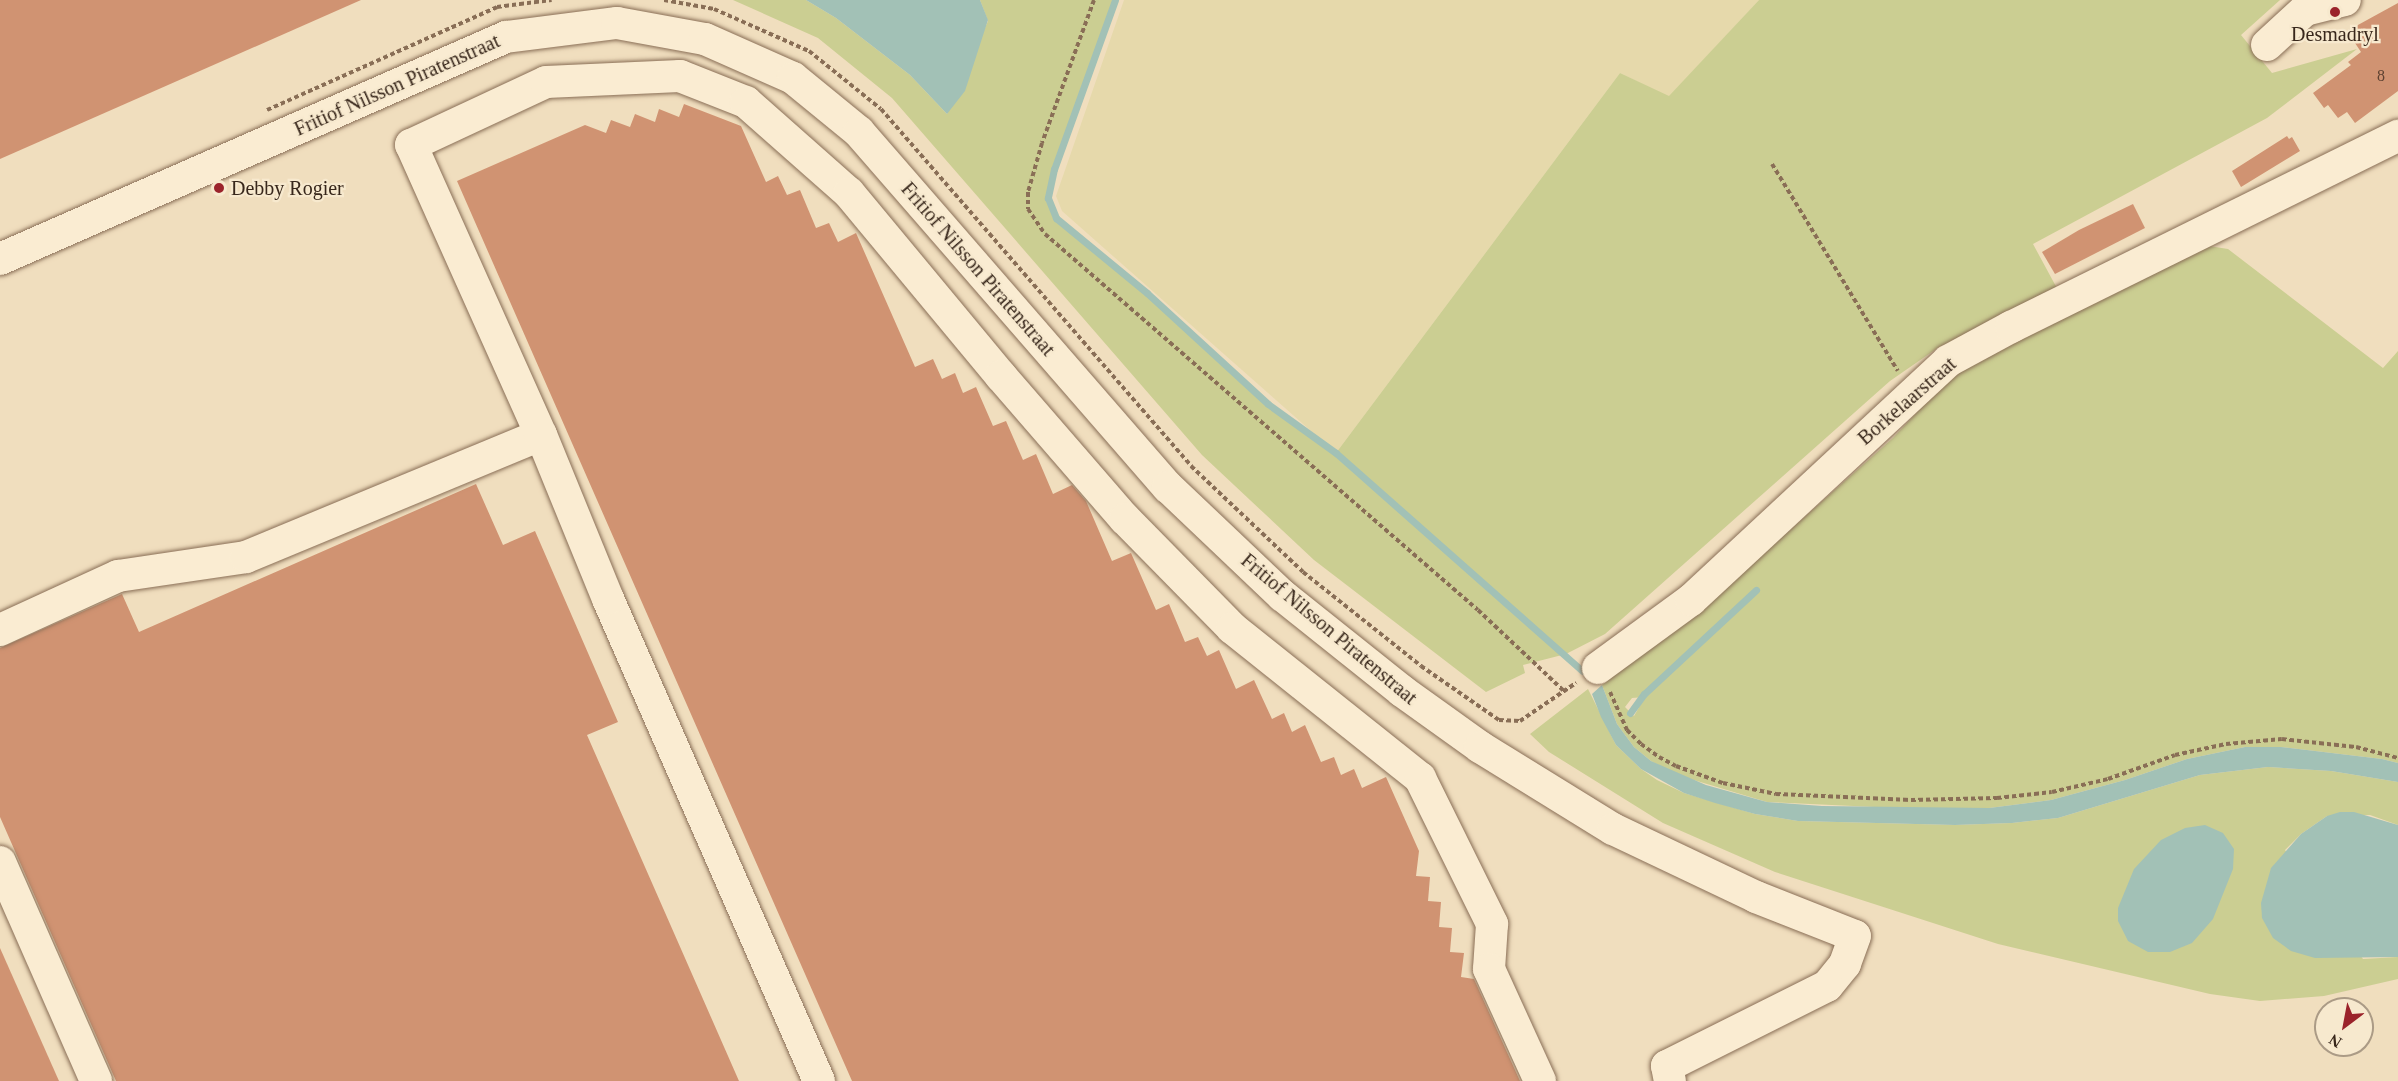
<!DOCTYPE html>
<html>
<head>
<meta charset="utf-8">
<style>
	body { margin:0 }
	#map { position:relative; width:2398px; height:1081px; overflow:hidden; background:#f0debe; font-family:Georgia,serif }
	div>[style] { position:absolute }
	.farmland>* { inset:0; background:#e6d9ab }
	.green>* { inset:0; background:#cbce92 }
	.water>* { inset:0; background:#a2c1b6 }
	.stream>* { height:7px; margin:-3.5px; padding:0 3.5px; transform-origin:3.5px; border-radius:3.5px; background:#a2c1b6 }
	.building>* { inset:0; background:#d09372 }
	.path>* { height:4px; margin-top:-2px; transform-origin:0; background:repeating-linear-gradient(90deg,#896e56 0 4.5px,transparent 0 7.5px) }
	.roads { filter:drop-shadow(0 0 2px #896e56) drop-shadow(0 0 2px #896e56) }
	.minor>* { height:32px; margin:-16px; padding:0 16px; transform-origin:16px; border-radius:16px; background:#faecd2 }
	.dots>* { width:16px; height:16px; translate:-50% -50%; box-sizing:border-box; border:3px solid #f7e9ce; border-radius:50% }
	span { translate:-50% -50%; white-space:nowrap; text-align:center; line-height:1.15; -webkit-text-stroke:4.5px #f7e9ce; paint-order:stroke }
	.number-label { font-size:16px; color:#5e4231 }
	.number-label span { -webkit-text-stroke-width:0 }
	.poi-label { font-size:20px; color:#38271b }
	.left { translate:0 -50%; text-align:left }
	.street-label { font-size:20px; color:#38271b }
	.north { position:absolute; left:2314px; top:997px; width:60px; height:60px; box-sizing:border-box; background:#f7e9ce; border:2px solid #ab9b86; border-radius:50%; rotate:212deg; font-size:16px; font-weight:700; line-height:24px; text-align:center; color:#38271b }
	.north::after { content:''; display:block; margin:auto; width:21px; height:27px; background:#9b232b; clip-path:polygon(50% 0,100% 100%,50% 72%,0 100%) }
</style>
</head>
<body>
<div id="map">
	<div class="farmland">
		<div style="clip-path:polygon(1124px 0,1759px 0,1669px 97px,1620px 73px,1336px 453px,1062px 211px,1056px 196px)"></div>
	</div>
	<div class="green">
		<div style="clip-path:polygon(733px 0,806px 0,836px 18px,910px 75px,947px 114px,988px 21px,980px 0,1115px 0,1054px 169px,1048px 198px,1056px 218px,1147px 293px,1268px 404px,1336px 453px,1620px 73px,1669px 96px,1759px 0,2280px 0,2241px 35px,2272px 73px,2357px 49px,2267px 118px,2033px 244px,2059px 292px,1939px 347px,1890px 381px,1605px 634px,1566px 654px,1523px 665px,1525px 673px,1486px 692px,1314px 560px,1202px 455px,892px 98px,818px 38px)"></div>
		<div style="clip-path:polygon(evenodd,2209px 246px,2228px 249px,2383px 368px,2398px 351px,2398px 763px,2382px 759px,2281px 747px,2245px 747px,2187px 759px,2125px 780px,2051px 800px,1989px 808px,1918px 809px,1767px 802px,1677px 775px,1651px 761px,1634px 747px,1617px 724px,1602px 685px,1707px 604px,1893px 438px,1959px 367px,2209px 246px,1645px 697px,1634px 716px,1625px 707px,1632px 698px,1645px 697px)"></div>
		<div style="clip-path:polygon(1588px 689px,1616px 745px,1641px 769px,1657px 780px,1684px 793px,1755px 814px,1798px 821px,1955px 825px,2012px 823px,2058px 818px,2200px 775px,2268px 767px,2331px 771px,2398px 782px,2398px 825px,2370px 815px,2327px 816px,2301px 834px,2285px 850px,2363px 959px,2398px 957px,2398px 979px,2324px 996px,2260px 1001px,2210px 994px,1998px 944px,1775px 872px,1663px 823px,1549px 752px,1530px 734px)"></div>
	</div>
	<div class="water">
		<div style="clip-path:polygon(806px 0,980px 0,988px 20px,965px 91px,947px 114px,910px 75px,836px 18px)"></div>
		<div style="clip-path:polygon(1602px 685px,1617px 724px,1634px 747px,1651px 761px,1706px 785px,1767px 802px,1822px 806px,1989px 808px,2051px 800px,2125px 780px,2187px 759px,2245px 747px,2281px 747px,2382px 759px,2398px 763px,2398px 782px,2331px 771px,2268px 767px,2200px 775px,2058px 818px,2012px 823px,1955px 825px,1798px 821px,1755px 814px,1715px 803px,1684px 793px,1641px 769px,1616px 745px,1601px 717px,1592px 694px)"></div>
		<div style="clip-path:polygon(2340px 812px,2354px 812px,2398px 825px,2398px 957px,2315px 958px,2291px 951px,2273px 938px,2262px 918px,2261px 903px,2271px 868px,2301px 834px,2327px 816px)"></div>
		<div style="clip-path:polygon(2205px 825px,2223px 833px,2234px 849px,2233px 869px,2213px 919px,2192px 943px,2170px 952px,2148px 952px,2128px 941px,2118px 921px,2118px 908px,2134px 869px,2161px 840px,2185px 828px)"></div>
	</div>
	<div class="stream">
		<div style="left:1115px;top:0;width:180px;rotate:109.8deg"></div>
		<div style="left:1054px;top:169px;width:30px;rotate:102deg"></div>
		<div style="left:1048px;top:198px;width:22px;rotate:68deg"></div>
		<div style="left:1056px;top:218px;width:118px;rotate:39.5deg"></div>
		<div style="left:1147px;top:293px;width:164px;rotate:42.5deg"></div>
		<div style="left:1268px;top:404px;width:84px;rotate:35.8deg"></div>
		<div style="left:1336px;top:453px;width:329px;rotate:41.5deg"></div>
		<div style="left:1630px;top:713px;width:24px;rotate:-54deg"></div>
		<div style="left:1644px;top:694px;width:153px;rotate:-42.9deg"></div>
	</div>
	<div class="building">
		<div style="clip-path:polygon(0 0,361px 0,0 159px)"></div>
		<div style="clip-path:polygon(2398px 3px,2398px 91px,2355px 123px,2347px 112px,2338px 118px,2328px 105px,2324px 108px,2313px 93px,2351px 65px,2348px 62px,2361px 52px,2347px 31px)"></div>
		<div style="clip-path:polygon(684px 104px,741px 126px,766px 182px,778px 176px,787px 195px,800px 190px,816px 228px,829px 223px,838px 242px,856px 233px,915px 367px,933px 359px,942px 379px,955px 373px,963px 393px,976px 387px,993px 426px,1006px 421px,1023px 460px,1036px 454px,1053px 494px,1072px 485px,1086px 501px,1112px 561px,1131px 553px,1156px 610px,1169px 604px,1185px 642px,1198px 637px,1207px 656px,1219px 650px,1236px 689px,1254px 680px,1272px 719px,1284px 713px,1292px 732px,1305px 725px,1321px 762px,1334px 757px,1341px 775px,1354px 769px,1362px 788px,1386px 777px,1419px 851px,1416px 876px,1430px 877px,1428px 901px,1441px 902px,1439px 927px,1452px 928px,1450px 952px,1464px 953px,1461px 977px,1474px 979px,1520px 1081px,852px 1081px,457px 181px,585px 125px,606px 133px,611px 120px,630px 127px,635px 114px,655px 122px,659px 109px,679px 117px)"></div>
		<div style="clip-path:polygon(2287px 136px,2289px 139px,2292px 137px,2300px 151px,2241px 187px,2232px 171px)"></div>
		<div style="clip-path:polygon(2133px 204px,2145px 228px,2055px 274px,2042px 252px,2079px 230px)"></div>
		<div style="clip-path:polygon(476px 484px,503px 545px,535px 531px,618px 722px,587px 735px,739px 1081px,116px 1081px,0 817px,0 648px,122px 594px,139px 632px)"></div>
		<div style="clip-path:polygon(0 948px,59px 1081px,0 1081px)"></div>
	</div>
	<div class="path">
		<div style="left:664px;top:0;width:51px;rotate:10.2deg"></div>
		<div style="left:714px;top:9px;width:104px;rotate:23.9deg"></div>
		<div style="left:809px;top:51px;width:92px;rotate:38.9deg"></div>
		<div style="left:881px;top:109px;width:473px;rotate:49deg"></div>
		<div style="left:1191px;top:466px;width:154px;rotate:43.4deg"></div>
		<div style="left:1303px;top:572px;width:151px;rotate:38.5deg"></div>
		<div style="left:1421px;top:666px;width:95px;rotate:34.7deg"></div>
		<div style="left:1094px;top:0;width:152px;rotate:110deg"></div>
		<div style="left:1042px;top:143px;width:51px;rotate:105.9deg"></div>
		<div style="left:1028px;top:192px;width:17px;rotate:90deg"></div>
		<div style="left:1028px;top:209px;width:30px;rotate:56deg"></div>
		<div style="left:1045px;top:234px;width:573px;rotate:40.97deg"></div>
		<div style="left:1478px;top:610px;width:118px;rotate:43.3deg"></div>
		<div style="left:267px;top:110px;width:252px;rotate:-24.1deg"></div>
		<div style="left:497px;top:7px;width:55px;rotate:-7.3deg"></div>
		<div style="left:1772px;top:164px;width:242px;rotate:58.7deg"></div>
		<div style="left:1610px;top:692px;width:42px;rotate:65.9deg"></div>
		<div style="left:1627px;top:730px;width:20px;rotate:45deg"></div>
		<div style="left:1641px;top:744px;width:22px;rotate:36deg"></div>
		<div style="left:1659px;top:757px;width:19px;rotate:28deg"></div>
		<div style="left:1676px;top:766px;width:50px;rotate:19.9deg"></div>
		<div style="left:1723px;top:783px;width:54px;rotate:11.7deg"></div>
		<div style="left:1776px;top:794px;width:135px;rotate:2.5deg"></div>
		<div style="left:1911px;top:800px;width:86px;rotate:-1.3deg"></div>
		<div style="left:1997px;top:798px;width:55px;rotate:-6.2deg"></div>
		<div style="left:2052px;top:792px;width:57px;rotate:-13.1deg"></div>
		<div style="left:2108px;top:779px;width:71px;rotate:-19.7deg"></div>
		<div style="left:2175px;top:755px;width:52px;rotate:-12.2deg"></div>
		<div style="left:2226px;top:744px;width:56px;rotate:-5.1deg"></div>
		<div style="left:2282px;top:739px;width:74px;rotate:6.2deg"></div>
		<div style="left:2356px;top:747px;width:43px;rotate:14.7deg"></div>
		<div style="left:1499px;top:720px;width:21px;rotate:3deg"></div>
		<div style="left:1520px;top:721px;width:68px;rotate:-34.2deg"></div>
	</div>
	<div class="roads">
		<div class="minor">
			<div style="left:2267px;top:45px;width:52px;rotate:-42.6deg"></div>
			<div style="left:2305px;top:10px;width:41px;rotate:-14deg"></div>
			<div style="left:0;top:259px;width:553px;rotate:-23.69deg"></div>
			<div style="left:506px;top:37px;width:112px;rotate:-7.2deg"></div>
			<div style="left:617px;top:23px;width:89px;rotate:10.3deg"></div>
			<div style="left:705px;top:39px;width:96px;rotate:23.9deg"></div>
			<div style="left:793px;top:78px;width:85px;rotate:39.3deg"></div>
			<div style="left:859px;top:132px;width:471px;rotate:49deg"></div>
			<div style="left:1168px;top:487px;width:158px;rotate:43.5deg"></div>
			<div style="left:1283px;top:596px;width:152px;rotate:38.6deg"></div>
			<div style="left:1402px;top:691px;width:96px;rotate:35.7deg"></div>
			<div style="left:1480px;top:747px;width:156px;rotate:31.7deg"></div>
			<div style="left:1613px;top:829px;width:158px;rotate:25.4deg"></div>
			<div style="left:1756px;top:897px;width:106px;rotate:21.5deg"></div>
			<div style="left:1855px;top:936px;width:30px;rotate:110deg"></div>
			<div style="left:1845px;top:964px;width:28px;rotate:129deg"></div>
			<div style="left:1827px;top:986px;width:179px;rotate:153.4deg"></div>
			<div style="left:1667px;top:1066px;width:15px;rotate:79deg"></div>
			<div style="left:0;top:630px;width:130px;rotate:-24.6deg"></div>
			<div style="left:118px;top:576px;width:129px;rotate:-8.4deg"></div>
			<div style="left:246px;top:557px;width:319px;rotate:-22.5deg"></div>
			<div style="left:1598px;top:668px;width:115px;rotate:-36.2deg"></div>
			<div style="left:1691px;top:600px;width:351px;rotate:-42.9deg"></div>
			<div style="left:1948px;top:361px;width:72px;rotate:-28.4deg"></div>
			<div style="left:2011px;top:327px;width:432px;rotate:-26.3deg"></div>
			<div style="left:0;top:862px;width:239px;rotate:66.3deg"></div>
			<div style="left:819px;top:1081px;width:526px;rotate:-113.64deg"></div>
			<div style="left:608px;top:599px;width:177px;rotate:-112.2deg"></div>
			<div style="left:541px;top:435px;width:318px;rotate:-114.1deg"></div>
			<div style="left:411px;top:145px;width:149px;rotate:-25deg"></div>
			<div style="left:546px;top:82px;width:134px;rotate:-2.6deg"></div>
			<div style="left:680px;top:76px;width:71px;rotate:21.5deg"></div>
			<div style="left:746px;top:102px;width:137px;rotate:41.5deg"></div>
			<div style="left:849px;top:193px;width:238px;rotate:50.3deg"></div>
			<div style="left:1001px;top:376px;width:189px;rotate:49.1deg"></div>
			<div style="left:1125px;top:519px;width:153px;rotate:45.5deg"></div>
			<div style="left:1232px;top:628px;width:241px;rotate:38.6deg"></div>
			<div style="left:1420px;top:778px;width:163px;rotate:63.7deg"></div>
			<div style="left:1492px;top:924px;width:45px;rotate:93.8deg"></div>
			<div style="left:1489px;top:969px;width:123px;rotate:65.5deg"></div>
		</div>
	</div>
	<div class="dots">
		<div style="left:2335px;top:12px;background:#9b232b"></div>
		<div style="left:219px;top:188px;background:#9b232b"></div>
	</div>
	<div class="number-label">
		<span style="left:2381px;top:76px">8</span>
	</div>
	<div class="poi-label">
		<span style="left:2335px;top:34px">Desmadryl</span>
		<span class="left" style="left:231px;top:188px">Debby Rogier</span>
	</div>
	<div class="street-label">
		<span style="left:397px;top:85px;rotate:-24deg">Fritiof Nilsson Piratenstraat</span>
		<span style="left:978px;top:269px;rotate:49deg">Fritiof Nilsson Piratenstraat</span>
		<span style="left:1907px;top:401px;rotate:-41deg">Borkelaarstraat</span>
		<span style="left:1329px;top:629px;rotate:40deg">Fritiof Nilsson Piratenstraat</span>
	</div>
	<div class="north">N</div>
</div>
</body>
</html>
